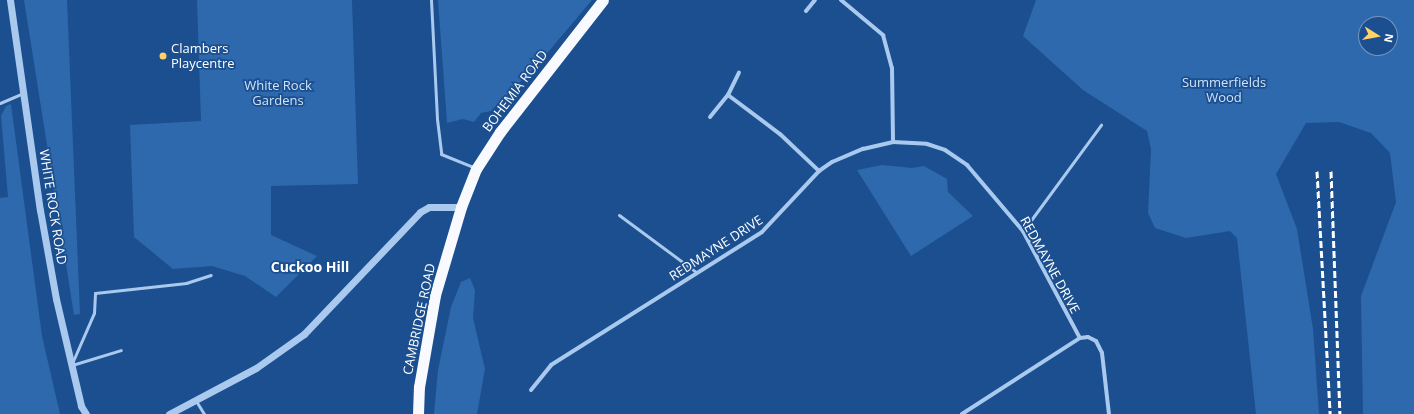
<!DOCTYPE html>
<html>
<head>
<meta charset="utf-8">
<style>
	body { margin:0 }
	#map { position:relative; width:1414px; height:414px; overflow:hidden; background:#1b4f8f; font-family:"Open Sans",sans-serif }
	div>[style] { position:absolute }
	.green>* { inset:0; background:#2e69ad }
	.service>* { height:3px; margin:-1.5px; padding:0 1.5px; transform-origin:1.5px; border-radius:1.5px; background:#a9c9ee }
	.minor>* { height:4px; margin:-2px; padding:0 2px; transform-origin:2px; border-radius:2px; background:#a9c9ee }
	.tertiary>* { height:7px; margin:-3.5px; padding:0 3.5px; transform-origin:3.5px; border-radius:3.5px; background:#a9c9ee }
	.trunk>* { height:11px; margin:-5.5px; padding:0 5.5px; transform-origin:5.5px; border-radius:5.5px; background:#f8faff }
	.rail>* { height:3px; margin-top:-1.5px; transform-origin:0; background:repeating-linear-gradient(90deg,#fff 0 7px,transparent 0 10px) }
	.dots>* { width:11px; height:11px; translate:-50% -50%; box-sizing:border-box; border:2px solid #1b4f8f; border-radius:50% }
	span { translate:-50% -50%; white-space:nowrap; text-align:center; line-height:1.15; -webkit-text-stroke:3.5px #1b4f8f; paint-order:stroke }
	.poi-label { font-size:13px; color:#fff }
	.left { translate:0 -50%; text-align:left }
	.park-label { font-size:13px; color:#cfe3fa }
	.street-label { font-size:13px; color:#fff }
	.neighbourhood-label { font-size:14px; color:#fff; font-weight:700 }
	.north { position:absolute; left:1358px; top:16px; width:40px; height:40px; box-sizing:border-box; background:#1b4f8f; border:1px solid #7695bc; border-radius:50%; rotate:101deg; font-size:11px; font-weight:700; line-height:16px; text-align:center; color:#fff }
	.north::after { content:''; display:block; margin:auto; width:14px; height:18px; background:#ffd166; clip-path:polygon(50% 0,100% 100%,50% 72%,0 100%) }
</style>
</head>
<body>
<div id="map">
	<div class="green">
		<div style="clip-path:polygon(24px 0,67px 0,80px 314px,74px 315px)"></div>
		<div style="clip-path:polygon(197px 0,352px 0,358px 184px,271px 186px,271px 235px,317px 256px,276px 297px,245px 276px,212px 266px,173px 269px,134px 237px,130px 125px,201px 121px)"></div>
		<div style="clip-path:polygon(438px 0,592px 0,538px 64px,491px 111px,481px 113px,474px 122px,463px 119px,447px 123px)"></div>
		<div style="clip-path:polygon(evenodd,1036px 0,1414px 0,1414px 414px,1363px 414px,1361px 296px,1396px 202px,1390px 153px,1371px 133px,1339px 122px,1306px 123px,1276px 174px,1297px 229px,1313px 329px,1319px 414px,1256px 414px,1237px 238px,1230px 231px,1186px 238px,1155px 228px,1148px 213px,1151px 149px,1147px 131px,1083px 90px,1023px 36px,1036px 0,1366px 24px,1390px 24px,1390px 48px,1366px 48px,1366px 24px)"></div>
		<div style="clip-path:polygon(11px 104px,42px 336px,60px 414px,0 414px,0 198px,8px 197px,1px 116px,6px 106px)"></div>
		<div style="clip-path:polygon(882px 165px,912px 168px,924px 166px,947px 179px,948px 192px,973px 216px,911px 256px,857px 170px)"></div>
		<div style="clip-path:polygon(470px 278px,475px 290px,473px 318px,485px 369px,477px 414px,434px 414px,438px 370px,451px 307px,461px 282px)"></div>
	</div>
	<div class="service">
		<div style="left:431px;top:0;width:119px;rotate:87.1deg"></div>
		<div style="left:437px;top:119px;width:35px;rotate:83deg"></div>
		<div style="left:441px;top:154px;width:37px;rotate:22deg"></div>
		<div style="left:0;top:103px;width:25px;rotate:-23deg"></div>
		<div style="left:619px;top:215px;width:96px;rotate:36.5deg"></div>
		<div style="left:1023px;top:231px;width:132px;rotate:-53.7deg"></div>
		<div style="left:73px;top:361px;width:52px;rotate:-66.4deg"></div>
		<div style="left:94px;top:313px;width:20px;rotate:-87deg"></div>
		<div style="left:95px;top:293px;width:92px;rotate:-6.3deg"></div>
		<div style="left:186px;top:283px;width:26px;rotate:-18deg"></div>
		<div style="left:72px;top:365px;width:51px;rotate:-17deg"></div>
		<div style="left:196px;top:401px;width:15px;rotate:58deg"></div>
	</div>
	<div class="minor">
		<div style="left:841px;top:0;width:55px;rotate:39.8deg"></div>
		<div style="left:883px;top:35px;width:34px;rotate:75deg"></div>
		<div style="left:892px;top:68px;width:74px;rotate:89.2deg"></div>
		<div style="left:806px;top:11px;width:14px;rotate:-51deg"></div>
		<div style="left:728px;top:95px;width:65px;rotate:36.9deg"></div>
		<div style="left:780px;top:134px;width:54px;rotate:43.5deg"></div>
		<div style="left:710px;top:117px;width:28px;rotate:-51deg"></div>
		<div style="left:728px;top:95px;width:25px;rotate:-64deg"></div>
		<div style="left:531px;top:390px;width:32px;rotate:-51deg"></div>
		<div style="left:551px;top:365px;width:249px;rotate:-32.2deg"></div>
		<div style="left:762px;top:232px;width:83px;rotate:-46.9deg"></div>
		<div style="left:819px;top:171px;width:16px;rotate:-35deg"></div>
		<div style="left:832px;top:162px;width:34px;rotate:-23deg"></div>
		<div style="left:863px;top:149px;width:31px;rotate:-13deg"></div>
		<div style="left:893px;top:142px;width:34px;rotate:3deg"></div>
		<div style="left:927px;top:144px;width:19px;rotate:18deg"></div>
		<div style="left:945px;top:150px;width:27px;rotate:34deg"></div>
		<div style="left:967px;top:165px;width:87px;rotate:49.7deg"></div>
		<div style="left:1023px;top:231px;width:121px;rotate:62deg"></div>
		<div style="left:962px;top:414px;width:140px;rotate:-32.8deg"></div>
		<div style="left:1080px;top:338px;width:8px;rotate:-7deg"></div>
		<div style="left:1088px;top:337px;width:9px;rotate:27deg"></div>
		<div style="left:1096px;top:341px;width:13px;rotate:63deg"></div>
		<div style="left:1102px;top:353px;width:61px;rotate:83.5deg"></div>
	</div>
	<div class="tertiary">
		<div style="left:10px;top:0;width:212px;rotate:81.9deg"></div>
		<div style="left:40px;top:210px;width:90px;rotate:79.8deg"></div>
		<div style="left:56px;top:299px;width:110px;rotate:76.8deg"></div>
		<div style="left:81px;top:406px;width:9px;rotate:58deg"></div>
		<div style="left:169px;top:414px;width:98px;rotate:-27.9deg"></div>
		<div style="left:256px;top:368px;width:59px;rotate:-35.3deg"></div>
		<div style="left:304px;top:334px;width:168px;rotate:-46.4deg"></div>
		<div style="left:420px;top:212px;width:10px;rotate:-29deg"></div>
		<div style="left:429px;top:207px;width:32px"></div>
	</div>
	<div class="trunk">
		<div style="left:418px;top:414px;width:27px;rotate:-88deg"></div>
		<div style="left:419px;top:387px;width:93px;rotate:-80.1deg"></div>
		<div style="left:435px;top:295px;width:92px;rotate:-73.5deg"></div>
		<div style="left:461px;top:207px;width:41px;rotate:-68.5deg"></div>
		<div style="left:476px;top:169px;width:44px;rotate:-57deg"></div>
		<div style="left:500px;top:132px;width:167px;rotate:-52deg"></div>
	</div>
	<div class="rail">
		<div style="left:1317px;top:171px;width:243px;rotate:86.9deg"></div>
		<div style="left:1331px;top:171px;width:243px;rotate:87.9deg"></div>
	</div>
	<div class="dots">
		<div style="left:163px;top:56px;background:#ffd166"></div>
	</div>
	<div class="poi-label">
		<span class="left" style="left:171px;top:56px">Clambers<br>Playcentre</span>
	</div>
	<div class="park-label">
		<span style="left:1224px;top:90px">Summerfields<br>Wood</span>
		<span style="left:278px;top:93px">White Rock<br>Gardens</span>
	</div>
	<div class="street-label">
		<span style="left:515px;top:91px;rotate:-53deg">BOHEMIA ROAD</span>
		<span style="left:53px;top:207px;rotate:81deg">WHITE ROCK ROAD</span>
		<span style="left:716px;top:248px;rotate:-33deg">REDMAYNE DRIVE</span>
		<span style="left:1050px;top:265px;rotate:61deg">REDMAYNE DRIVE</span>
		<span style="left:419px;top:319px;rotate:-78deg">CAMBRIDGE ROAD</span>
	</div>
	<div class="neighbourhood-label">
		<span style="left:310px;top:267px">Cuckoo Hill</span>
	</div>
	<div class="north">N</div>
</div>
</body>
</html>
